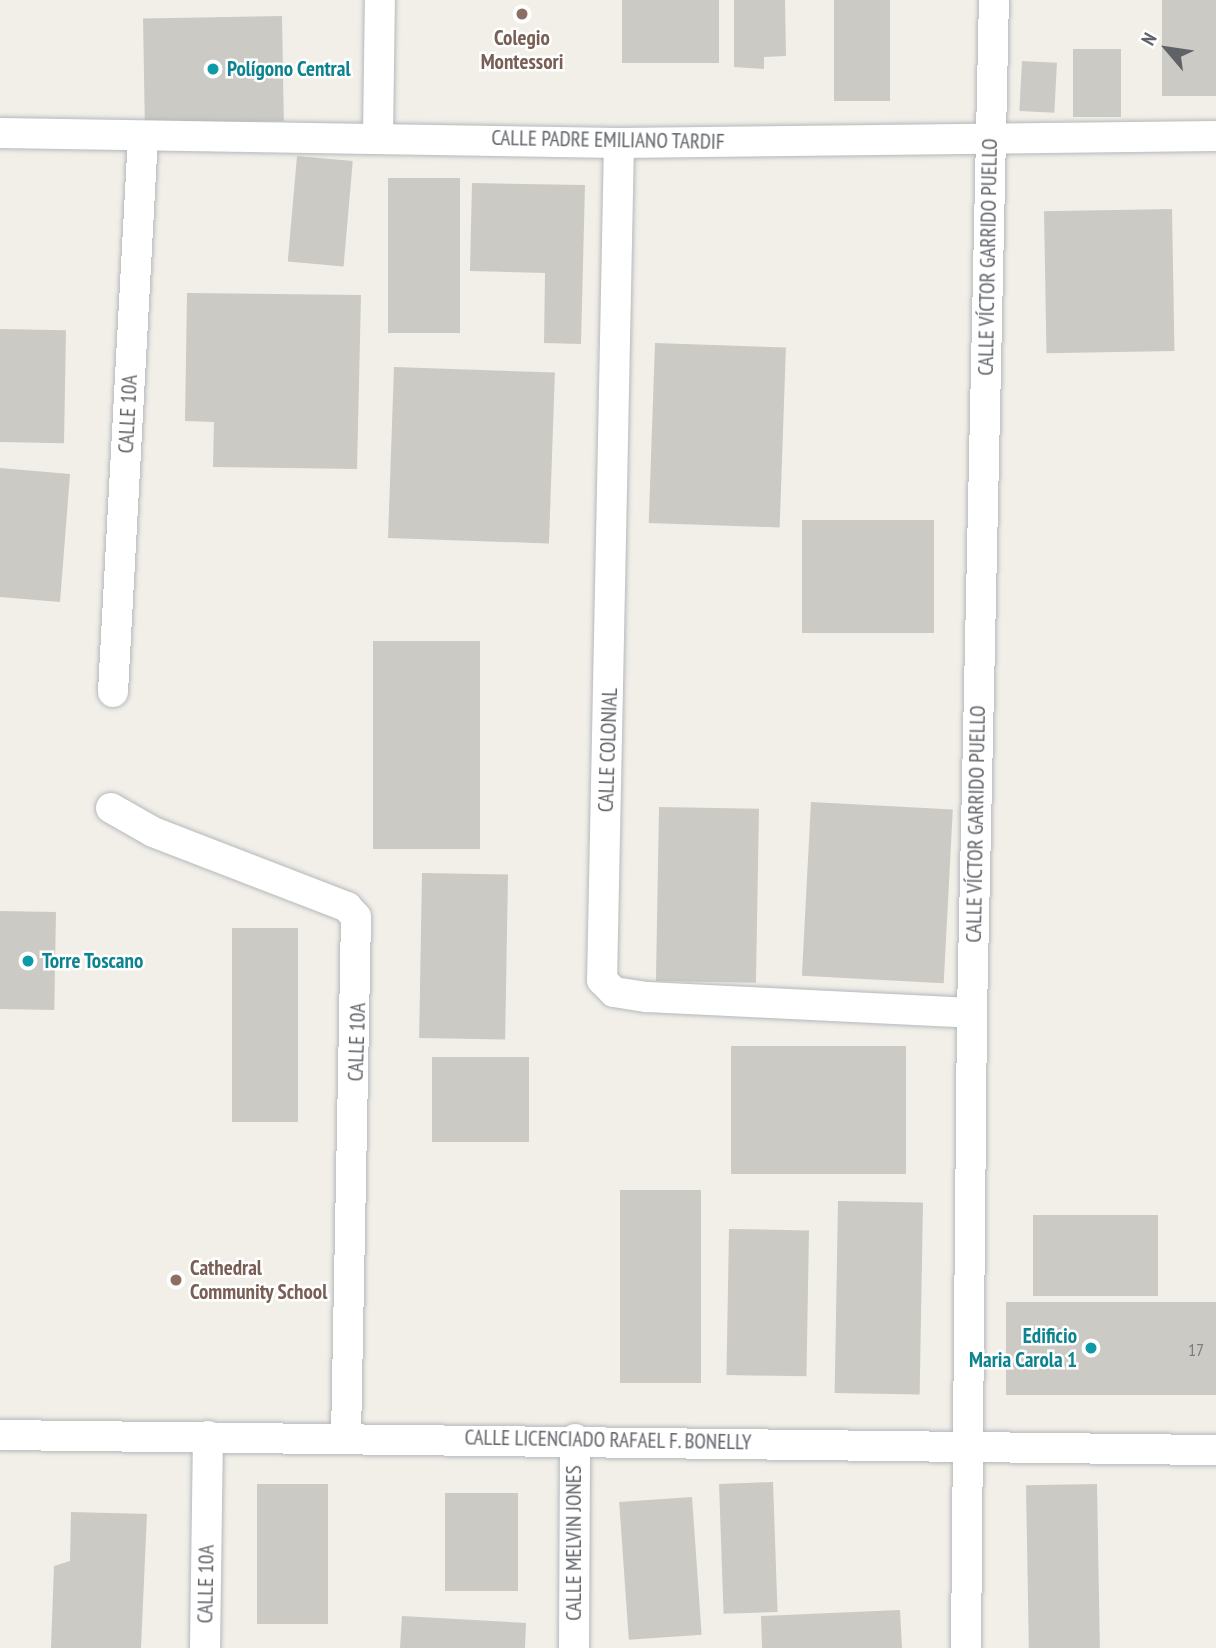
<!DOCTYPE html>
<html>
<head>
<meta charset="utf-8">
<style>
	body { margin:0 }
	#map { position:relative; width:1216px; height:1648px; overflow:hidden; background:#f1efe8; font-family:"PT Sans Narrow",sans-serif }
	div>[style] { position:absolute }
	.building>* { inset:0; background:#cccac5; transform-origin:0 0 }
	.roads { filter:drop-shadow(0 0 2px #b5b8bc) drop-shadow(0 0 2px #b5b8bc) }
	.minor>* { height:30px; margin:-15px; padding:0 15px; transform-origin:15px; border-radius:15px; background:#fff }
	.dots>* { width:19px; height:19px; translate:-50% -50%; box-sizing:border-box; border:4px solid #fff; border-radius:50% }
	span { translate:-50% -50%; white-space:nowrap; text-align:center; line-height:1.15; -webkit-text-stroke:5px #fff; paint-order:stroke }
	.number-label { font-size:18px; color:#7a7d7f }
	.number-label span { -webkit-text-stroke-width:0 }
	.education-label { font-size:21px; color:#785e54; font-weight:700 }
	.left { translate:0 -50%; text-align:left }
	.culture-label { font-size:21px; color:#0d838f; font-weight:700 }
	.right { translate:-100% -50%; text-align:right }
	.street-label { font-size:21px; color:#5f6368 }
	.north { position:absolute; left:1132px; top:14px; width:70px; height:70px; -webkit-text-stroke:5px #fff; paint-order:stroke; rotate:299deg; font-size:19px; font-weight:700; line-height:28px; text-align:center; color:#5f6368 }
	.north::after { content:''; display:block; margin:auto; width:24px; height:32px; background:#5f6368; clip-path:polygon(50% 0,100% 100%,50% 72%,0 100%) }
</style>
</head>
<body>
<div id="map">
	<div class="building">
		<div style="left:622px;top:0;width:97px;height:63px"></div>
		<div style="clip-path:polygon(734px 0,785px 0,786px 56px,764px 57px,764px 69px,734px 67px)"></div>
		<div style="left:834px;top:0;width:56px;height:101px"></div>
		<div style="left:1162px;top:0;width:54px;height:96px"></div>
		<div style="left:282px;top:16px;width:105px;height:139px;rotate:89deg"></div>
		<div style="left:1073px;top:49px;width:48px;height:68px"></div>
		<div style="left:1022px;top:61px;width:35px;height:50px;rotate:3deg"></div>
		<div style="left:297px;top:156px;width:56px;height:106px;rotate:5deg"></div>
		<div style="left:460px;top:178px;width:155px;height:72px;rotate:90deg"></div>
		<div style="clip-path:polygon(472px 183px,585px 185px,581px 344px,544px 343px,545px 273px,470px 271px)"></div>
		<div style="left:1172px;top:209px;width:142px;height:128px;rotate:89deg"></div>
		<div style="clip-path:polygon(187px 293px,361px 295px,357px 469px,213px 467px,214px 422px,185px 421px)"></div>
		<div style="left:0;top:329px;width:66px;height:113px;rotate:1deg"></div>
		<div style="left:655px;top:343px;width:131px;height:180px;rotate:2deg"></div>
		<div style="left:394px;top:367px;width:161px;height:171px;rotate:2deg"></div>
		<div style="clip-path:polygon(0 468px,70px 474px,60px 602px,0 597px)"></div>
		<div style="left:802px;top:520px;width:132px;height:113px"></div>
		<div style="left:373px;top:641px;width:107px;height:208px"></div>
		<div style="left:811px;top:802px;width:142px;height:174px;rotate:3deg"></div>
		<div style="left:659px;top:807px;width:100px;height:174px;rotate:1deg"></div>
		<div style="left:422px;top:873px;width:86px;height:165px;rotate:1deg"></div>
		<div style="left:0;top:911px;width:56px;height:98px;rotate:1deg"></div>
		<div style="left:298px;top:928px;width:194px;height:66px;rotate:90deg"></div>
		<div style="left:731px;top:1046px;width:175px;height:128px"></div>
		<div style="left:432px;top:1057px;width:97px;height:85px"></div>
		<div style="left:620px;top:1190px;width:81px;height:193px"></div>
		<div style="left:838px;top:1201px;width:85px;height:192px;rotate:1deg"></div>
		<div style="left:1033px;top:1215px;width:125px;height:81px"></div>
		<div style="left:729px;top:1229px;width:80px;height:146px;rotate:1deg"></div>
		<div style="left:1006px;top:1302px;width:210px;height:93px"></div>
		<div style="left:773px;top:1482px;width:130px;height:54px;rotate:88deg"></div>
		<div style="left:257px;top:1484px;width:71px;height:140px"></div>
		<div style="left:1097px;top:1484px;width:164px;height:71px;rotate:89deg"></div>
		<div style="left:518px;top:1493px;width:98px;height:73px;rotate:90deg"></div>
		<div style="left:692px;top:1497px;width:138px;height:73px;rotate:86deg"></div>
		<div style="clip-path:polygon(71px 1512px,147px 1514px,141px 1648px,51px 1648px,54px 1566px,70px 1561px)"></div>
		<div style="clip-path:polygon(900px 1610px,902px 1648px,762px 1648px,761px 1616px)"></div>
		<div style="clip-path:polygon(402px 1616px,526px 1623px,525px 1648px,400px 1648px)"></div>
	</div>
	<div class="roads">
		<div class="minor">
			<div style="left:0;top:133px;width:619px;rotate:0.93deg"></div>
			<div style="left:619px;top:143px;width:597px;rotate:-0.67deg"></div>
			<div style="left:378px;top:136px;width:136px;rotate:-89.2deg"></div>
			<div style="left:619px;top:143px;width:837px;rotate:91.16deg"></div>
			<div style="left:602px;top:980px;width:17px;rotate:45deg"></div>
			<div style="left:614px;top:992px;width:33px;rotate:9deg"></div>
			<div style="left:647px;top:997px;width:325px;rotate:2.8deg"></div>
			<div style="left:113px;top:692px;width:557px;rotate:-86.91deg"></div>
			<div style="left:111px;top:808px;width:48px;rotate:29.7deg"></div>
			<div style="left:153px;top:832px;width:208px;rotate:21.1deg"></div>
			<div style="left:347px;top:907px;width:13px;rotate:48deg"></div>
			<div style="left:356px;top:917px;width:521px;rotate:91.1deg"></div>
			<div style="left:0;top:1435px;width:1216px;rotate:0.71deg"></div>
			<div style="left:205px;top:1648px;width:212px;rotate:-89.2deg"></div>
			<div style="left:574px;top:1648px;width:209px;rotate:-89.7deg"></div>
			<div style="left:966px;top:1648px;width:635px;rotate:-89.46deg"></div>
			<div style="left:972px;top:1013px;width:1013px;rotate:-88.76deg"></div>
		</div>
	</div>
	<div class="dots">
		<div style="left:522px;top:14px;background:#8d6e63"></div>
		<div style="left:213px;top:69px;background:#0f9aa8"></div>
		<div style="left:28px;top:961px;background:#0f9aa8"></div>
		<div style="left:176px;top:1280px;background:#8d6e63"></div>
		<div style="left:1091px;top:1348px;background:#0f9aa8"></div>
	</div>
	<div class="number-label">
		<span style="left:1196px;top:1350px">17</span>
	</div>
	<div class="education-label">
		<span style="left:522px;top:50px">Colegio<br>Montessori</span>
		<span class="left" style="left:190px;top:1280px">Cathedral<br>Community School</span>
	</div>
	<div class="culture-label">
		<span class="left" style="left:227px;top:69px">Polígono Central</span>
		<span class="left" style="left:42px;top:961px">Torre Toscano</span>
		<span class="right" style="left:1077px;top:1348px">Edificio<br>Maria Carola 1</span>
	</div>
	<div class="street-label">
		<span style="left:608px;top:140px;rotate:1deg">CALLE PADRE EMILIANO TARDIF</span>
		<span style="left:988px;top:257px;rotate:-89deg">CALLE VÍCTOR GARRIDO PUELLO</span>
		<span style="left:128px;top:414px;rotate:-87deg">CALLE 10A</span>
		<span style="left:608px;top:750px;rotate:-88deg">CALLE COLONIAL</span>
		<span style="left:976px;top:824px;rotate:-89deg">CALLE VÍCTOR GARRIDO PUELLO</span>
		<span style="left:357px;top:1042px;rotate:-88deg">CALLE 10A</span>
		<span style="left:608px;top:1440px;rotate:1deg">CALLE LICENCIADO RAFAEL F. BONELLY</span>
		<span style="left:574px;top:1543px;rotate:-90deg">CALLE MELVIN JONES</span>
		<span style="left:206px;top:1584px;rotate:-89deg">CALLE 10A</span>
	</div>
	<div class="north">N</div>
</div>
</body>
</html>
